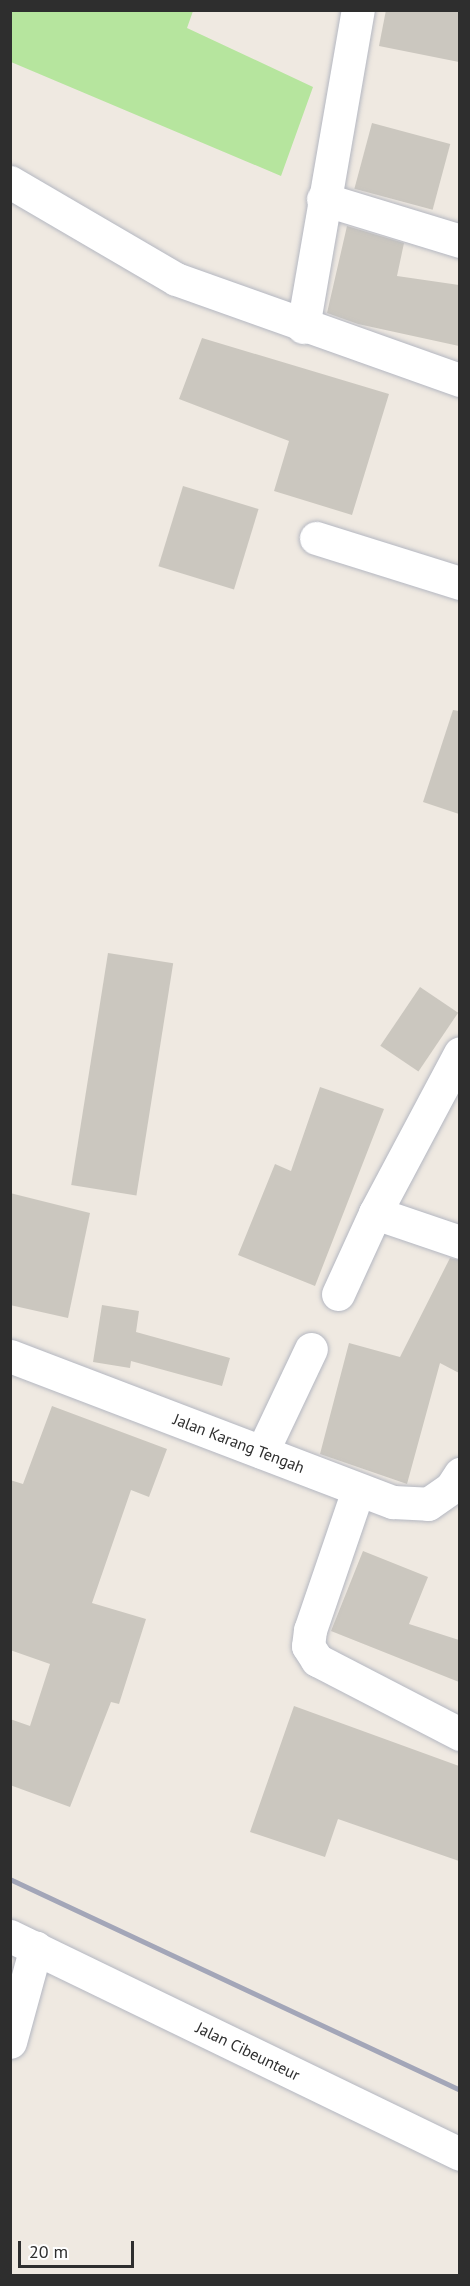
<!DOCTYPE html>
<html>
<head>
<meta charset="utf-8">
<style>
	body { margin:0 }
	#map { position:relative; width:470px; height:2286px; overflow:hidden; background:#efe9e1; font-family:"PT Sans",sans-serif }
	div>[style] { position:absolute }
	.green>* { inset:0; background:#b6e59e }
	.building>* { inset:0; background:#cbc7bf; transform-origin:0 0 }
	.roads { filter:drop-shadow(0 0 2px #b4b7c1) drop-shadow(0 0 2px #b4b7c1) }
	.minor>* { height:33px; margin:-16.5px; padding:0 16.5px; transform-origin:16.5px; border-radius:16.5px; background:#fff }
	.rail>* { height:4.5px; margin:-2.25px; padding:0 2.25px; transform-origin:2.25px; border-radius:2.25px; background:#a3a6b8 }
	span { translate:-50% -50%; white-space:nowrap; text-align:center; line-height:1.15; -webkit-text-stroke:4.5px #fff; paint-order:stroke }
	.street-label { font-size:16px; color:#2e2e2e }
	.frame { position:absolute; inset:0; border:12px solid #2e2e2e; pointer-events:none }
	.scale { position:absolute; left:18px; top:2241px; width:116px; height:27px; box-sizing:border-box; border:3px solid #2e2e2e; border-top:0; padding-left:8px; font-size:18px; line-height:21px; white-space:nowrap; color:#2e2e2e; -webkit-text-stroke:4px #fff; paint-order:stroke }
</style>
</head>
<body>
<div id="map">
	<div class="green">
		<div style="clip-path:polygon(10px 11px,193px 11px,187px 28px,313px 87px,281px 176px,11px 62px)"></div>
	</div>
	<div class="building">
		<div style="clip-path:polygon(386px 10px,459px 10px,459px 62px,379px 46px)"></div>
		<div style="left:372px;top:123px;width:81px;height:68px;rotate:15deg"></div>
		<div style="clip-path:polygon(347px 226px,404px 243px,397px 276px,459px 285px,459px 346px,358px 324px,327px 313px)"></div>
		<div style="clip-path:polygon(202px 338px,389px 394px,352px 515px,274px 491px,289px 441px,179px 399px)"></div>
		<div style="left:183px;top:486px;width:79px;height:84px;rotate:17deg"></div>
		<div style="clip-path:polygon(453px 710px,459px 711px,459px 814px,423px 802px)"></div>
		<div style="left:108px;top:953px;width:66px;height:235px;rotate:9deg"></div>
		<div style="left:420px;top:987px;width:46px;height:71px;rotate:34deg"></div>
		<div style="clip-path:polygon(320px 1087px,384px 1109px,315px 1286px,238px 1255px,275px 1164px,291px 1171px)"></div>
		<div style="clip-path:polygon(10px 1193px,90px 1213px,68px 1318px,10px 1305px)"></div>
		<div style="clip-path:polygon(450px 1258px,459px 1260px,459px 1373px,440px 1363px,407px 1484px,320px 1454px,349px 1343px,400px 1357px)"></div>
		<div style="clip-path:polygon(102px 1305px,139px 1311px,136px 1332px,230px 1358px,222px 1386px,131px 1361px,130px 1368px,93px 1362px)"></div>
		<div style="clip-path:polygon(52px 1406px,167px 1449px,149px 1497px,131px 1490px,92px 1603px,146px 1619px,119px 1704px,111px 1702px,70px 1807px,10px 1785px,10px 1719px,30px 1726px,50px 1664px,10px 1650px,10px 1480px,23px 1484px)"></div>
		<div style="clip-path:polygon(363px 1551px,428px 1577px,409px 1624px,459px 1640px,459px 1682px,331px 1631px)"></div>
		<div style="clip-path:polygon(294px 1706px,459px 1766px,459px 1861px,338px 1819px,325px 1857px,250px 1832px)"></div>
	</div>
	<div class="roads">
		<div class="minor">
			<div style="left:10px;top:182px;width:192px;rotate:30.3deg"></div>
			<div style="left:176px;top:279px;width:301px;rotate:19.6deg"></div>
			<div style="left:323px;top:199px;width:143px;rotate:17deg"></div>
			<div style="left:303px;top:327px;width:322px;rotate:-80.2deg"></div>
			<div style="left:316px;top:538px;width:151px;rotate:17.4deg"></div>
			<div style="left:375px;top:1213px;width:90px;rotate:18.8deg"></div>
			<div style="left:338px;top:1294px;width:89px;rotate:-65.4deg"></div>
			<div style="left:375px;top:1213px;width:181px;rotate:-62deg"></div>
			<div style="left:10px;top:1356px;width:410px;rotate:20.9deg"></div>
			<div style="left:393px;top:1502px;width:35px;rotate:3deg"></div>
			<div style="left:428px;top:1504px;width:28px;rotate:-35deg"></div>
			<div style="left:451px;top:1488px;width:17px;rotate:-57deg"></div>
			<div style="left:262px;top:1452px;width:114px;rotate:-64.6deg"></div>
			<div style="left:358px;top:1490px;width:148px;rotate:108.9deg"></div>
			<div style="left:310px;top:1630px;width:16px;rotate:97deg"></div>
			<div style="left:308px;top:1646px;width:17px;rotate:57deg"></div>
			<div style="left:317px;top:1660px;width:161px;rotate:27.4deg"></div>
			<div style="left:10px;top:1936px;width:500px;rotate:25.85deg"></div>
			<div style="left:10px;top:2042px;width:98px;rotate:-74.7deg"></div>
		</div>
	</div>
	<div class="rail">
		<div style="left:10px;top:1879px;width:497px;rotate:25.1deg"></div>
	</div>
	<div class="street-label">
		<span style="left:239px;top:1443px;rotate:21deg">Jalan Karang Tengah</span>
		<span style="left:248px;top:2051px;rotate:26deg">Jalan Cibeunteur</span>
	</div>
	<div class="frame"></div>
	<div class="scale">20 m</div>
</div>
</body>
</html>
